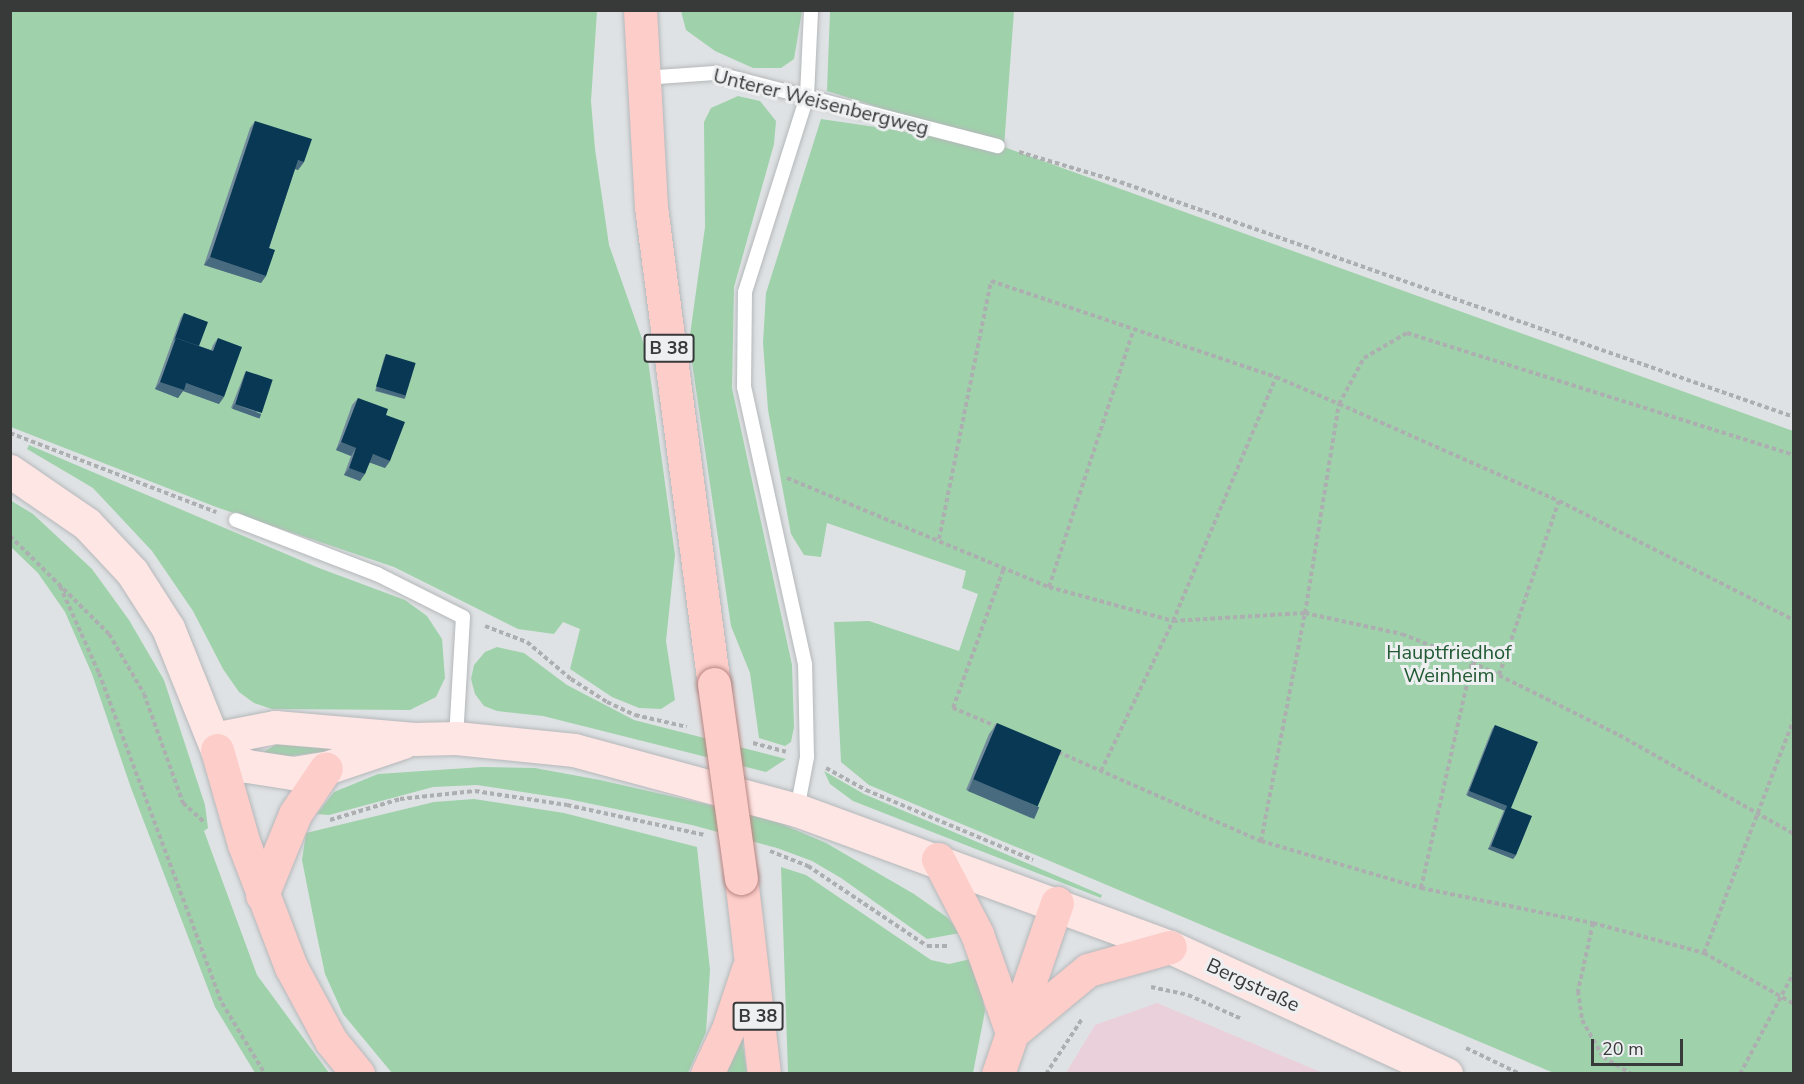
<!DOCTYPE html>
<html>
<head>
<meta charset="utf-8">
<style>
	body { margin:0 }
	#map { position:relative; width:1804px; height:1084px; overflow:hidden; background:#dfe2e4; font-family:"Nunito Sans",sans-serif }
	div>[style] { position:absolute }
	.commercial>* { inset:0; background:#e9d0da }
	.green>* { inset:0; background:#9fd2ab }
	.path>* { height:4px; margin-top:-2px; transform-origin:0; background:repeating-linear-gradient(90deg,#acaeb0 0 4.5px,transparent 0 7.5px) }
	.roads { filter:drop-shadow(0 0 2px #b5b8ba) drop-shadow(0 0 2px #b5b8ba) }
	.lane>* { height:14px; margin:-7px; padding:0 7px; transform-origin:7px; border-radius:7px; background:#fff }
	.secondary>* { height:33px; margin:-16.5px; padding:0 16.5px; transform-origin:16.5px; border-radius:16.5px; background:#fee6e4 }
	.primary>* { height:33px; margin:-16.5px; padding:0 16.5px; transform-origin:16.5px; border-radius:16.5px; background:#fdcdca }
	.bridges { filter:drop-shadow(0 0 2px #b78480) drop-shadow(0 0 2px #b78480) }
	.primary-bridge>* { height:33px; margin:-16.5px; padding:0 16.5px; transform-origin:16.5px; border-radius:16.5px; background:#fdcdca }
	.wall>* { inset:0; background:#748d9c }
	.shaded-wall>* { inset:0; background:#496b7f; transform-origin:0 0 }
	.building>* { inset:0; background:#093854; transform-origin:0 0 }
	span { translate:-50% -50%; white-space:nowrap; text-align:center; line-height:1.15; -webkit-text-stroke:6px #edeff1; paint-order:stroke }
	.shield-label span { padding:2px 4px; background:#edeff1; border:2px solid; border-radius:4px; -webkit-text-stroke-width:0 }
	.shield-label { font-size:18px; color:#383939; font-weight:700 }
	.street-label { font-size:20px; color:#383939 }
	.park-label { font-size:20px; color:#225a34 }
	.frame { position:absolute; inset:0; border:12px solid #383939; pointer-events:none }
	.scale { position:absolute; left:1591px; top:1039px; width:92px; height:27px; box-sizing:border-box; border:3px solid #383939; border-top:0; padding-left:8px; font-size:18px; line-height:21px; white-space:nowrap; color:#383939; -webkit-text-stroke:4px #edeff1; paint-order:stroke }
</style>
</head>
<body>
<div id="map">
	<div class="commercial">
		<div style="clip-path:polygon(1157px 1003px,1323px 1073px,1066px 1073px,1095px 1025px)"></div>
	</div>
	<div class="green">
		<div style="clip-path:polygon(10px 11px,597px 11px,591px 101px,595px 149px,609px 245px,647px 353px,675px 555px,666px 641px,675px 700px,661px 709px,639px 708px,612px 697px,570px 669px,580px 629px,563px 622px,554px 634px,518px 629px,394px 567px,216px 507px,11px 427px)"></div>
		<div style="clip-path:polygon(681px 11px,802px 11px,794px 59px,781px 68px,753px 68px,715px 51px,686px 30px)"></div>
		<div style="clip-path:polygon(830px 11px,1014px 11px,1004px 147px,1793px 431px,1793px 1073px,1554px 1073px,869px 785px,841px 762px,834px 622px,869px 621px,959px 651px,978px 594px,962px 588px,966px 571px,827px 523px,821px 557px,804px 555px,791px 534px,768px 410px,763px 343px,766px 293px,821px 119px,998px 145px,827px 91px)"></div>
		<div style="clip-path:polygon(738px 96px,760px 101px,776px 121px,774px 144px,734px 287px,732px 388px,792px 665px,794px 727px,791px 742px,785px 746px,759px 738px,750px 673px,731px 626px,689px 342px,705px 227px,704px 122px,711px 108px)"></div>
		<div style="clip-path:polygon(29px 445px,319px 568px,405px 600px,427px 616px,442px 639px,445px 678px,436px 697px,410px 710px,272px 709px,254px 703px,239px 692px,223px 669px,193px 611px,152px 551px,93px 488px,27px 449px)"></div>
		<div style="clip-path:polygon(10px 500px,33px 514px,92px 569px,129px 620px,164px 680px,205px 805px,208px 828px,204px 831px,257px 975px,329px 1073px,255px 1073px,215px 1007px,131px 788px,92px 674px,65px 612px,38px 573px,11px 547px)"></div>
		<div style="clip-path:polygon(497px 647px,524px 653px,567px 685px,634px 720px,786px 759px,766px 772px,543px 716px,497px 711px,484px 706px,475px 694px,471px 679px,474px 665px,485px 652px)"></div>
		<div style="clip-path:polygon(280px 742px,349px 748px,277px 758px,262px 753px)"></div>
		<div style="clip-path:polygon(482px 767px,535px 768px,600px 780px,770px 819px,826px 843px,914px 894px,948px 918px,960px 933px,927px 939px,841px 878px,812px 861px,777px 848px,692px 825px,568px 799px,477px 785px,433px 787px,329px 815px,317px 814px,334px 792px,378px 774px)"></div>
		<div style="clip-path:polygon(824px 771px,864px 794px,1102px 895px,1101px 898px,853px 801px,830px 784px)"></div>
		<div style="clip-path:polygon(474px 799px,564px 813px,697px 847px,710px 970px,706px 1032px,688px 1073px,392px 1073px,343px 1014px,325px 974px,316px 931px,302px 860px,306px 833px,434px 802px)"></div>
		<div style="clip-path:polygon(781px 867px,806px 875px,931px 960px,949px 964px,975px 958px,985px 1011px,973px 1073px,788px 1073px)"></div>
		<div style="clip-path:polygon(740px 1027px,747px 1073px,724px 1074px)"></div>
	</div>
	<div class="path">
		<div style="left:1019px;top:152px;width:105px;rotate:16.5deg"></div>
		<div style="left:1120px;top:182px;width:714px;rotate:19.22deg"></div>
		<div style="left:10px;top:433px;width:221px;rotate:21deg"></div>
		<div style="left:787px;top:478px;width:284px;rotate:22.6deg"></div>
		<div style="left:1049px;top:587px;width:129px;rotate:15.3deg"></div>
		<div style="left:1173px;top:621px;width:132px;rotate:-3.5deg"></div>
		<div style="left:1305px;top:613px;width:99px;rotate:12.2deg"></div>
		<div style="left:1402px;top:634px;width:75px;rotate:21.8deg"></div>
		<div style="left:1472px;top:662px;width:164px;rotate:26.4deg"></div>
		<div style="left:1619px;top:735px;width:201px;rotate:29.5deg"></div>
		<div style="left:10px;top:536px;width:139px;rotate:44.7deg"></div>
		<div style="left:109px;top:634px;width:69px;rotate:59.7deg"></div>
		<div style="left:144px;top:694px;width:116px;rotate:70.3deg"></div>
		<div style="left:183px;top:803px;width:28px;rotate:42deg"></div>
		<div style="left:939px;top:539px;width:263px;rotate:-78.6deg"></div>
		<div style="left:991px;top:281px;width:301px;rotate:18.6deg"></div>
		<div style="left:1276px;top:377px;width:69px;rotate:23.2deg"></div>
		<div style="left:1339px;top:404px;width:240px;rotate:23.8deg"></div>
		<div style="left:1559px;top:501px;width:263px;rotate:26.9deg"></div>
		<div style="left:60px;top:586px;width:95px;rotate:65.9deg"></div>
		<div style="left:99px;top:673px;width:352px;rotate:69.6deg"></div>
		<div style="left:222px;top:1003px;width:83px;rotate:58.8deg"></div>
		<div style="left:1049px;top:587px;width:269px;rotate:-71.8deg"></div>
		<div style="left:485px;top:626px;width:45px;rotate:20.9deg"></div>
		<div style="left:527px;top:642px;width:57px;rotate:40.1deg"></div>
		<div style="left:571px;top:679px;width:43px;rotate:32.6deg"></div>
		<div style="left:607px;top:702px;width:31px;rotate:25deg"></div>
		<div style="left:635px;top:715px;width:53px;rotate:13deg"></div>
		<div style="left:1499px;top:675px;width:184px;rotate:-71deg"></div>
		<div style="left:998px;top:727px;width:49px;rotate:-157.1deg"></div>
		<div style="left:953px;top:708px;width:149px;rotate:-70deg"></div>
		<div style="left:753px;top:743px;width:34px;rotate:15deg"></div>
		<div style="left:1058px;top:752px;width:222px;rotate:23.7deg"></div>
		<div style="left:1261px;top:841px;width:167px;rotate:16.4deg"></div>
		<div style="left:1421px;top:888px;width:176px;rotate:11.5deg"></div>
		<div style="left:1593px;top:923px;width:115px;rotate:15.1deg"></div>
		<div style="left:1704px;top:953px;width:103px;rotate:29.5deg"></div>
		<div style="left:826px;top:768px;width:46px;rotate:28.8deg"></div>
		<div style="left:866px;top:790px;width:181px;rotate:22.7deg"></div>
		<div style="left:1101px;top:771px;width:166px;rotate:-64.4deg"></div>
		<div style="left:1173px;top:621px;width:265px;rotate:-67.1deg"></div>
		<div style="left:330px;top:820px;width:73px;rotate:-16.7deg"></div>
		<div style="left:400px;top:799px;width:75px;rotate:-6.1deg"></div>
		<div style="left:475px;top:791px;width:93px;rotate:8.7deg"></div>
		<div style="left:567px;top:805px;width:141px;rotate:12.3deg"></div>
		<div style="left:1261px;top:841px;width:232px;rotate:-79.1deg"></div>
		<div style="left:1305px;top:613px;width:212px;rotate:-80.8deg"></div>
		<div style="left:1339px;top:404px;width:52px;rotate:-61.5deg"></div>
		<div style="left:1364px;top:358px;width:50px;rotate:-30.2deg"></div>
		<div style="left:1407px;top:333px;width:406px;rotate:17.5deg"></div>
		<div style="left:770px;top:851px;width:41px;rotate:21.5deg"></div>
		<div style="left:808px;top:866px;width:143px;rotate:33.9deg"></div>
		<div style="left:927px;top:946px;width:21px"></div>
		<div style="left:1421px;top:888px;width:232px;rotate:-77.3deg"></div>
		<div style="left:1593px;top:923px;width:70px;rotate:102.4deg"></div>
		<div style="left:1578px;top:991px;width:29px;rotate:82deg"></div>
		<div style="left:1582px;top:1020px;width:43px;rotate:60.4deg"></div>
		<div style="left:1603px;top:1057px;width:33px;rotate:31deg"></div>
		<div style="left:1704px;top:953px;width:251px;rotate:-69deg"></div>
		<div style="left:1151px;top:987px;width:38px;rotate:12deg"></div>
		<div style="left:1188px;top:995px;width:59px;rotate:24deg"></div>
		<div style="left:1466px;top:1048px;width:60px;rotate:25.7deg"></div>
		<div style="left:1046px;top:1074px;width:66px;rotate:-56.8deg"></div>
		<div style="left:1740px;top:1074px;width:115px;rotate:-62.1deg"></div>
	</div>
	<div class="roads">
		<div class="lane">
			<div style="left:643px;top:78px;width:72px;rotate:-4deg"></div>
			<div style="left:715px;top:73px;width:292px;rotate:14.5deg"></div>
			<div style="left:236px;top:520px;width:151px;rotate:21deg"></div>
			<div style="left:377px;top:574px;width:96px;rotate:26.6deg"></div>
			<div style="left:463px;top:617px;width:121px;rotate:93.3deg"></div>
			<div style="left:797px;top:810px;width:54px;rotate:-79.3deg"></div>
			<div style="left:807px;top:757px;width:93px;rotate:-91.2deg"></div>
			<div style="left:805px;top:664px;width:284px;rotate:-102.4deg"></div>
			<div style="left:744px;top:387px;width:95px;rotate:-89.4deg"></div>
			<div style="left:745px;top:292px;width:206px;rotate:-72.4deg"></div>
			<div style="left:807px;top:96px;width:86px;rotate:-87.3deg"></div>
		</div>
		<div class="secondary">
			<div style="left:10px;top:471px;width:93px;rotate:34.5deg"></div>
			<div style="left:87px;top:524px;width:66px;rotate:46.8deg"></div>
			<div style="left:132px;top:572px;width:67px;rotate:57.3deg"></div>
			<div style="left:168px;top:628px;width:131px;rotate:68.1deg"></div>
			<div style="left:217px;top:750px;width:34px;rotate:28deg"></div>
			<div style="left:247px;top:766px;width:47px;rotate:8.7deg"></div>
			<div style="left:293px;top:773px;width:33px;rotate:-9deg"></div>
			<div style="left:326px;top:768px;width:81px;rotate:-18.7deg"></div>
			<div style="left:213px;top:739px;width:63px;rotate:-11deg"></div>
			<div style="left:275px;top:727px;width:140px;rotate:4.9deg"></div>
			<div style="left:414px;top:739px;width:42px;rotate:-1.4deg"></div>
			<div style="left:456px;top:738px;width:119px;rotate:5.8deg"></div>
			<div style="left:574px;top:750px;width:231px;rotate:15.1deg"></div>
			<div style="left:797px;top:810px;width:397px;rotate:20.2deg"></div>
			<div style="left:1170px;top:947px;width:304px;rotate:24.7deg"></div>
		</div>
		<div class="primary">
			<div style="left:640px;top:10px;width:197px;rotate:86.8deg"></div>
			<div style="left:651px;top:207px;width:481px;rotate:82.5deg"></div>
			<div style="left:217px;top:750px;width:98px;rotate:74deg"></div>
			<div style="left:244px;top:844px;width:132px;rotate:69.1deg"></div>
			<div style="left:291px;top:967px;width:84px;rotate:61.6deg"></div>
			<div style="left:331px;top:1041px;width:43px;rotate:50.7deg"></div>
			<div style="left:938px;top:859px;width:85px;rotate:62.5deg"></div>
			<div style="left:977px;top:934px;width:105px;rotate:70.5deg"></div>
			<div style="left:741px;top:878px;width:197px;rotate:83.3deg"></div>
			<div style="left:262px;top:895px;width:87px;rotate:-67.8deg"></div>
			<div style="left:295px;top:814px;width:55px;rotate:-56deg"></div>
			<div style="left:1012px;top:1033px;width:99px;rotate:-39.7deg"></div>
			<div style="left:1088px;top:970px;width:85px;rotate:-15.7deg"></div>
			<div style="left:707px;top:1074px;width:50px;rotate:-65deg"></div>
			<div style="left:728px;top:1029px;width:63px;rotate:-71.6deg"></div>
			<div style="left:998px;top:1074px;width:181px;rotate:-71deg"></div>
		</div>
	</div>
	<div class="bridges">
		<div class="primary-bridge">
			<div style="left:714px;top:684px;width:196px;rotate:82.1deg"></div>
		</div>
	</div>
	<div class="wall">
		<div style="clip-path:polygon(255px 121px,304px 162px,298px 170px,295px 169px,269px 248px,266px 276px,261px 283px,204px 265px,250px 128px)"></div>
		<div style="clip-path:polygon(184px 313px,199px 346px,211px 350px,213px 345px,218px 338px,219px 404px,183px 391px,178px 398px,155px 389px,181px 317px)"></div>
		<div style="clip-path:polygon(386px 354px,404px 399px,375px 391px,384px 358px)"></div>
		<div style="clip-path:polygon(246px 371px,258px 418px,231px 408px,244px 375px)"></div>
		<div style="clip-path:polygon(358px 398px,386px 415px,390px 461px,385px 468px,370px 462px,360px 481px,344px 475px,351px 456px,336px 450px,352px 405px)"></div>
		<div style="clip-path:polygon(997px 723px,1031px 818px,966px 790px,989px 734px)"></div>
		<div style="clip-path:polygon(1495px 725px,1511px 808px,1516px 855px,1513px 859px,1488px 849px,1504px 810px,1466px 795px,1492px 729px)"></div>
	</div>
	<div class="shaded-wall">
		<div style="clip-path:polygon(298px 160px,304px 162px,298px 170px,292px 168px)"></div>
		<div style="clip-path:polygon(210px 257px,266px 276px,261px 283px,204px 265px)"></div>
		<div style="clip-path:polygon(160px 382px,186px 383px,224px 397px,219px 404px,183px 391px,178px 398px,155px 389px)"></div>
		<div style="left:377px;top:387px;width:30px;height:4px;rotate:15deg"></div>
		<div style="left:234px;top:404px;width:29px;height:5px;rotate:20deg"></div>
		<div style="clip-path:polygon(341px 442px,356px 448px,351px 456px,336px 450px)"></div>
		<div style="clip-path:polygon(373px 454px,390px 461px,385px 468px,368px 462px)"></div>
		<div style="clip-path:polygon(349px 468px,365px 474px,360px 481px,344px 475px)"></div>
		<div style="left:973px;top:779px;width:72px;height:13px;rotate:23deg"></div>
		<div style="left:1469px;top:791px;width:41px;height:5px;rotate:22deg"></div>
		<div style="clip-path:polygon(1491px 846px,1516px 855px,1513px 859px,1488px 849px)"></div>
	</div>
	<div class="building">
		<div style="clip-path:polygon(255px 121px,312px 139px,304px 162px,298px 160px,269px 248px,275px 250px,266px 276px,210px 257px)"></div>
		<div style="clip-path:polygon(184px 313px,208px 322px,199px 346px,176px 338px,174px 341px)"></div>
		<div style="clip-path:polygon(176px 338px,213px 351px,218px 338px,242px 347px,224px 397px,186px 383px,184px 390px,160px 382px)"></div>
		<div style="left:386px;top:354px;width:31px;height:34px;rotate:17deg"></div>
		<div style="left:246px;top:371px;width:28px;height:35px;rotate:18deg"></div>
		<div style="clip-path:polygon(358px 398px,388px 409px,386px 415px,405px 422px,390px 461px,373px 454px,365px 474px,349px 468px,356px 448px,341px 442px)"></div>
		<div style="left:997px;top:723px;width:70px;height:61px;rotate:23deg"></div>
		<div style="clip-path:polygon(1495px 725px,1538px 742px,1511px 808px,1532px 816px,1516px 855px,1491px 846px,1507px 806px,1469px 791px)"></div>
	</div>
	<div class="shield-label">
		<span style="left:669px;top:348px">B 38</span>
		<span style="left:758px;top:1016px">B 38</span>
	</div>
	<div class="street-label">
		<span style="left:821px;top:102px;rotate:14deg">Unterer Weisenbergweg</span>
		<span style="left:1253px;top:985px;rotate:25deg">Bergstraße</span>
	</div>
	<div class="park-label">
		<span style="left:1449px;top:664px">Hauptfriedhof<br>Weinheim</span>
	</div>
	<div class="frame"></div>
	<div class="scale">20 m</div>
</div>
</body>
</html>
